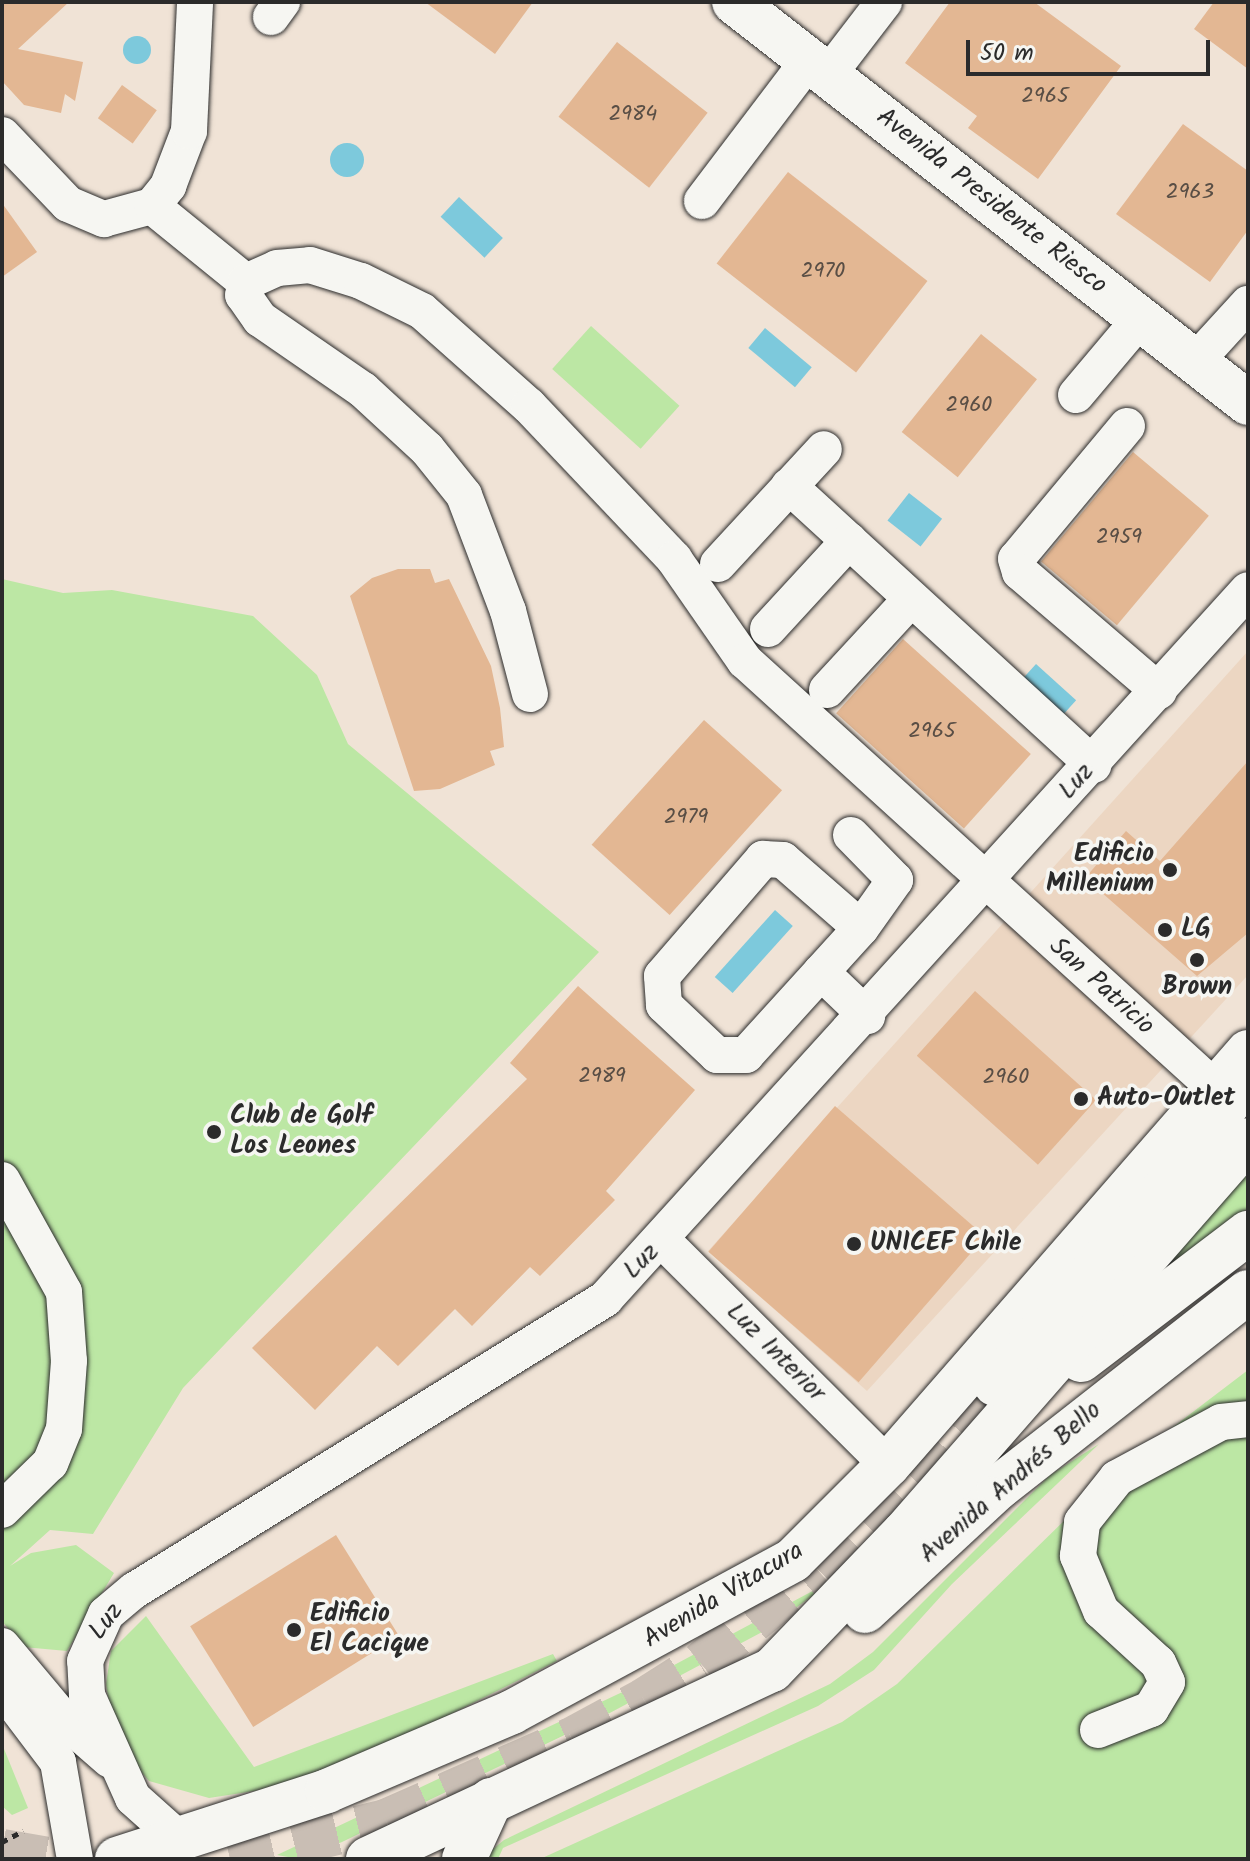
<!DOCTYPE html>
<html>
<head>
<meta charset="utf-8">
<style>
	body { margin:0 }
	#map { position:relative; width:1250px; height:1861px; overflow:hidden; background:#f0e3d6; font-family:Kalam,sans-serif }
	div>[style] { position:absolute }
	.built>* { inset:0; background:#ecd6c2 }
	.green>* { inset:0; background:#bce7a4; transform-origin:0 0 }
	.water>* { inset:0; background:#7dc9dc; transform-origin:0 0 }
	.round { border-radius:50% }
	.building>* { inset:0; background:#e3b793; transform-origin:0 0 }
	.highway-tunnel>* { height:44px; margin-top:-22px; transform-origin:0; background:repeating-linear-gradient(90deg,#c9beb4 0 44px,transparent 0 66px) }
	.path>* { height:5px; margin-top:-2.5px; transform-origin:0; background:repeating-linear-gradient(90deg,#2b2b2b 0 6px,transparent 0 12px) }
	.roads { filter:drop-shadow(0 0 2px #2b2b2b) drop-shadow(0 0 2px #2b2b2b) }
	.minor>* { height:36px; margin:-18px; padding:0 18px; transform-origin:18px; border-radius:18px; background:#f6f6f2 }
	.major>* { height:44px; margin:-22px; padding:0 22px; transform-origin:22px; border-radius:22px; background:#f6f6f2 }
	.highway>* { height:44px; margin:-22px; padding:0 22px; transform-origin:22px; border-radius:22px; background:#f6f6f2 }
	.dots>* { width:22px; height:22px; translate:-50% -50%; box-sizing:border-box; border:4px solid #f6f6f2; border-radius:50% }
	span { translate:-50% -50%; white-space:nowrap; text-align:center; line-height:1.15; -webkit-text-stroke:7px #f6f6f2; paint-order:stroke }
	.number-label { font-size:22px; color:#594e45 }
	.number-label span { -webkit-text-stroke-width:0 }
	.street-label { font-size:26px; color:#2b2b2b }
	.poi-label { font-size:26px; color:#2b2b2b; font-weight:700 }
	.right { translate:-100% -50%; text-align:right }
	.left { translate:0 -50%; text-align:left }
	.frame { position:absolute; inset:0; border:4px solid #2b2b2b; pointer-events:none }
	.scale { position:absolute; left:966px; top:40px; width:244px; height:36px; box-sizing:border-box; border:4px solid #2b2b2b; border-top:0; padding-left:10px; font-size:24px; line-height:28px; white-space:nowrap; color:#2b2b2b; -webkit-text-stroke:6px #f6f6f2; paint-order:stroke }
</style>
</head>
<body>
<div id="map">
	<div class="built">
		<div style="clip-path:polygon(1248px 651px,1248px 975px,867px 1391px,708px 1251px)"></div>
	</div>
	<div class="green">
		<div style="left:591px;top:326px;width:119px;height:58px;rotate:42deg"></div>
		<div style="clip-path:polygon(2px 579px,63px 593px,112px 590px,253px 616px,317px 675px,348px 744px,599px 952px,183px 1388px,93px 1534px,50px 1530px,10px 1566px,31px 1553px,76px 1545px,114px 1573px,67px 1651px,23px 1647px,2px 1621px)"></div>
		<div style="clip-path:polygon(1248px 1153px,1248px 1208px,1124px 1304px)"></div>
		<div style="clip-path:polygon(1248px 1370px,1248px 1859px,540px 1859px,842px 1722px,897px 1684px,1114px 1472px)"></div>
		<div style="clip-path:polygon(1099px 1444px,952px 1584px,874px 1670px,818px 1706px,503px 1848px,498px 1859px,481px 1859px,504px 1840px,830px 1684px,873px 1652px,1050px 1475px)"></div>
		<div style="clip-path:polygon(837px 1578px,764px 1631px,606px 1715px,342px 1842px,299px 1859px,277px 1855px,633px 1687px)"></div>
		<div style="clip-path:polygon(146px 1616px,254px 1767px,553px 1654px,557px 1661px,377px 1751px,274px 1788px,209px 1798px,149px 1781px,126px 1754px,112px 1722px,106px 1684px,111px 1651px)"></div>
		<div style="clip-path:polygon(2px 1744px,28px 1808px,12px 1815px,2px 1806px)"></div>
	</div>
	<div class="water">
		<div class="round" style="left:123px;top:36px;width:28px;height:28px"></div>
		<div class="round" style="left:330px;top:143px;width:34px;height:34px"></div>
		<div style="left:459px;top:197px;width:60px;height:27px;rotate:43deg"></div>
		<div style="left:765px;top:328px;width:61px;height:26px;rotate:40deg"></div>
		<div style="left:909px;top:493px;width:42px;height:35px;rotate:38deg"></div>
		<div style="left:1036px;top:664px;width:54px;height:28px;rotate:42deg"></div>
		<div style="left:775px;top:910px;width:24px;height:90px;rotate:42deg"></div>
	</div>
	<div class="building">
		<div style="clip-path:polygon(2px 2px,69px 2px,18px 49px,83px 62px,75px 101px,65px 94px,61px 113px,24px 105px,2px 81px)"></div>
		<div style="clip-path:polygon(425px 2px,533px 2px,495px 54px)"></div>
		<div style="clip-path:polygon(950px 2px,1034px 2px,1121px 66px,1038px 179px,968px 128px,977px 116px,905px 63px)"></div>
		<div style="clip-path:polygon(1214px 2px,1248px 2px,1248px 69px,1194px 29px)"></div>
		<div style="left:617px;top:42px;width:115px;height:95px;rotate:38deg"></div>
		<div style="left:122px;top:85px;width:43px;height:41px;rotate:36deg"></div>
		<div style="clip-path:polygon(1183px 124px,1248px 171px,1248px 230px,1210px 282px,1116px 214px)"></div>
		<div style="left:788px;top:172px;width:177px;height:116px;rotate:38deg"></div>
		<div style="clip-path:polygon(2px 203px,37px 252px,2px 277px)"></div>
		<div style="left:981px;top:334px;width:72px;height:126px;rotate:39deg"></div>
		<div style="left:1133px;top:452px;width:99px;height:143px;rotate:40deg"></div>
		<div style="clip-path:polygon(398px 569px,430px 569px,435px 583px,449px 579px,491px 666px,500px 708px,504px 747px,490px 751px,495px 765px,440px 789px,414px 791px,350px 596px,372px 578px)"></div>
		<div style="left:903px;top:639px;width:172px;height:100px;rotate:42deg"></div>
		<div style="left:704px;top:720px;width:105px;height:168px;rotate:42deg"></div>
		<div style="clip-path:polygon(1248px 761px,1248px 933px,1197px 976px,1085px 878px,1126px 831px,1160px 861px)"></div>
		<div style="clip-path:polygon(578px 986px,695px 1090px,606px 1191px,615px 1200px,540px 1276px,530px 1267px,472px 1326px,455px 1309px,398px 1366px,377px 1346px,315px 1410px,252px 1348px,527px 1079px,510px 1063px)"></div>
		<div style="left:975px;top:991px;width:163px;height:87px;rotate:42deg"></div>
		<div style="left:835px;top:1106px;width:199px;height:193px;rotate:41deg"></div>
		<div style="left:336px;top:1535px;width:119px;height:172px;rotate:58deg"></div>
	</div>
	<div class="highway-tunnel">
		<div style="left:2px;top:1851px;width:48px;rotate:9.7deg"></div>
		<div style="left:230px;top:1859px;width:161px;rotate:-13.7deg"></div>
		<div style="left:386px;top:1821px;width:203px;rotate:-23.8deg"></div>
		<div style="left:572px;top:1739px;width:82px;rotate:-28.4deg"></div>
		<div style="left:644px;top:1700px;width:67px;rotate:-32.3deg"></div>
		<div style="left:701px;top:1664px;width:150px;rotate:-39.9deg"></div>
		<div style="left:816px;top:1568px;width:257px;rotate:-45.8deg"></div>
	</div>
	<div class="path">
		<div style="left:2px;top:1842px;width:24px;rotate:-28deg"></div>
	</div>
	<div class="roads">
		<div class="minor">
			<div style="left:271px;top:17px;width:19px;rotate:-54deg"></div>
			<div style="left:828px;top:75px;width:92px;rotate:-52.5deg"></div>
			<div style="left:2px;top:135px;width:95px;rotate:46.3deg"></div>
			<div style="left:68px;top:204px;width:39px;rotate:23deg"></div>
			<div style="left:104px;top:219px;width:50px;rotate:-15.2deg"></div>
			<div style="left:152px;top:206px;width:26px;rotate:-51deg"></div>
			<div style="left:168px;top:186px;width:59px;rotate:-69.1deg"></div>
			<div style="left:189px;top:131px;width:129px;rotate:-87.3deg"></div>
			<div style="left:702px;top:201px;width:177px;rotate:-52.8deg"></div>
			<div style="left:152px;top:206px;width:121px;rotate:39deg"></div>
			<div style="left:1195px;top:362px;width:79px;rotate:-47.6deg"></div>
			<div style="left:1076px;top:395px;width:99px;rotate:-49.9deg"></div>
			<div style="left:1127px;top:426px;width:173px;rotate:129.8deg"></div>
			<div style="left:1016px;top:559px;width:14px;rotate:73deg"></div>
			<div style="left:1020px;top:572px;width:183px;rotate:40.6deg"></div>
			<div style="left:789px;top:486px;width:413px;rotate:42.5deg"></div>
			<div style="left:718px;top:564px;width:156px;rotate:-47.3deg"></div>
			<div style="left:768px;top:629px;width:120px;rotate:-47.4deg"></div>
			<div style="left:827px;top:690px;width:124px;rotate:-47.3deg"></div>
			<div style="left:530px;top:694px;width:86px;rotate:-104.8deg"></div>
			<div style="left:508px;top:611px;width:124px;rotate:-110.8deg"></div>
			<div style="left:464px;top:495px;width:59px;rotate:-128.8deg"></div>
			<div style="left:427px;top:449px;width:87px;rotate:-137.3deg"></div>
			<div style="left:363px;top:390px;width:125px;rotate:-145.4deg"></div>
			<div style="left:260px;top:319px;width:29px;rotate:-125deg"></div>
			<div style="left:243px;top:295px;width:13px;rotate:-77deg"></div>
			<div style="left:246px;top:282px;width:34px;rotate:-24deg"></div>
			<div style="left:277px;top:268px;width:33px;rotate:-5deg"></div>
			<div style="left:310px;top:265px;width:53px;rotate:17.4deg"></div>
			<div style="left:361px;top:281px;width:68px;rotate:26.2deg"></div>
			<div style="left:422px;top:311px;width:143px;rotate:41.6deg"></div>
			<div style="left:529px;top:406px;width:211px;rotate:46.5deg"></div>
			<div style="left:674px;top:559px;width:124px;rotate:55.2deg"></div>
			<div style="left:745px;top:661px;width:636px;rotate:42.26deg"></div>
			<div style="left:851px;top:835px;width:63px;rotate:45.6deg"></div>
			<div style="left:895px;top:880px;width:59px;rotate:125.3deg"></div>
			<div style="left:763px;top:859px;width:20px;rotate:3deg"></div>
			<div style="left:783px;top:860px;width:103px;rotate:41.1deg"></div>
			<div style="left:861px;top:928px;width:171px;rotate:132.2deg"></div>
			<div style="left:746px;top:1055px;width:29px;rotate:180deg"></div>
			<div style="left:717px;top:1055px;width:73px;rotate:-136.7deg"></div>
			<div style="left:664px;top:1005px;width:29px;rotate:-94deg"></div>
			<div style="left:662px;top:976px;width:155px;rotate:-49.2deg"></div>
			<div style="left:821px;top:972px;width:64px;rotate:43.7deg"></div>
			<div style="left:2px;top:1180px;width:128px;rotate:61deg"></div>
			<div style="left:64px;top:1292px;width:69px;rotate:85.9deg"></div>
			<div style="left:69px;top:1361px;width:68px;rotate:94.2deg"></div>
			<div style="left:64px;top:1429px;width:37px;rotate:112deg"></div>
			<div style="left:50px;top:1463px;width:67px;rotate:135.6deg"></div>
			<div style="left:663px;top:1241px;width:317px;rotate:44.9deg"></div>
			<div style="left:2px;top:1646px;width:95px;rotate:50.1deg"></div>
			<div style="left:63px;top:1719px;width:62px;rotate:41.1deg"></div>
			<div style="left:2px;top:1688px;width:93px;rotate:52.9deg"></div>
			<div style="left:58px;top:1762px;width:98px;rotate:80.1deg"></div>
			<div style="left:1098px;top:1730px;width:57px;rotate:-21.6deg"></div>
			<div style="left:1151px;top:1709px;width:31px;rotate:-59deg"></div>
			<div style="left:1167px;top:1682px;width:21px;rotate:-115deg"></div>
			<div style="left:1158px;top:1663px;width:77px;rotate:-137.6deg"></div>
			<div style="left:1101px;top:1611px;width:60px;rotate:-112.7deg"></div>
			<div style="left:1078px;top:1556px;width:34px;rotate:-83deg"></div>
			<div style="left:1082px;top:1522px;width:56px;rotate:-51.5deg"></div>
			<div style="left:1117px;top:1478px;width:118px;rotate:-28.3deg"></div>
			<div style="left:1221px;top:1422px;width:27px;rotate:-6deg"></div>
			<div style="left:180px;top:1840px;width:63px;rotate:-138.2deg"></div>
			<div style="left:133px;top:1798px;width:113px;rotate:-114.1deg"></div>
			<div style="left:87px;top:1695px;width:34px;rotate:-93deg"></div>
			<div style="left:85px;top:1661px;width:51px;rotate:-65.9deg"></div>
			<div style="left:106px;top:1614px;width:38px;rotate:-40deg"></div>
			<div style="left:135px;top:1590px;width:553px;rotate:-31.76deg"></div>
			<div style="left:605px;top:1299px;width:957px;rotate:-47.79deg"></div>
		</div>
		<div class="major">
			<div style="left:734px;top:2px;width:652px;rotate:37.96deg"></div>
			<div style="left:1081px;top:1360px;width:210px;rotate:-37.3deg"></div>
			<div style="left:865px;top:1611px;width:183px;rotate:-42.8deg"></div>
			<div style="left:999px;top:1487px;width:316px;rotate:-38.1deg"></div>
			<div style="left:117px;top:1859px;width:221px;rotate:-17.9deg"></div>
			<div style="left:327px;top:1791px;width:201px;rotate:-23.1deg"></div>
			<div style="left:512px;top:1712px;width:319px;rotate:-28.4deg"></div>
			<div style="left:793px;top:1560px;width:134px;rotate:-45deg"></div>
			<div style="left:888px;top:1465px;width:548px;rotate:-48.92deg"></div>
			<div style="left:368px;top:1859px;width:446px;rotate:-25.1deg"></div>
			<div style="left:772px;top:1670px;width:190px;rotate:-46.1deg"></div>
			<div style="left:904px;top:1533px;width:522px;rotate:-48.8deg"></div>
			<div style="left:464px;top:1859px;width:65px;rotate:-65.4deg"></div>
		</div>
		<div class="highway">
			<div style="left:995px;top:1384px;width:259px;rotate:-49.1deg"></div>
			<div style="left:1165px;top:1188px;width:139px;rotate:-53.2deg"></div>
		</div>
	</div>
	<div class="dots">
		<div style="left:1170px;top:870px;background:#2b2b2b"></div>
		<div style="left:1165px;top:930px;background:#2b2b2b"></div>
		<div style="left:1197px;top:960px;background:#2b2b2b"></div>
		<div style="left:1081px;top:1099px;background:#2b2b2b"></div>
		<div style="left:214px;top:1132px;background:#2b2b2b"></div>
		<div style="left:854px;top:1244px;background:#2b2b2b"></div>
		<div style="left:294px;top:1630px;background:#2b2b2b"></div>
	</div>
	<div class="number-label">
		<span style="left:1045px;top:97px">2965</span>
		<span style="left:633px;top:115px">2984</span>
		<span style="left:1190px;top:193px">2963</span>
		<span style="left:823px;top:272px">2970</span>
		<span style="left:969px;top:406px">2960</span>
		<span style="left:1119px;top:538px">2959</span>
		<span style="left:932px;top:732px">2965</span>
		<span style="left:686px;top:818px">2979</span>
		<span style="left:602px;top:1077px">2989</span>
		<span style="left:1006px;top:1078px">2960</span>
	</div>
	<div class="street-label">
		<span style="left:991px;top:202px;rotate:38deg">Avenida Presidente Riesco</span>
		<span style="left:1077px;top:782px;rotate:-48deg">Luz</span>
		<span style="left:1101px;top:987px;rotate:42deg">San Patricio</span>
		<span style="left:642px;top:1262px;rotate:-45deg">Luz</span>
		<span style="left:775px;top:1353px;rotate:45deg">Luz Interior</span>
		<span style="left:1011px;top:1483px;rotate:-41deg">Avenida Andrés Bello</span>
		<span style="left:724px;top:1596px;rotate:-31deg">Avenida Vitacura</span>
		<span style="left:107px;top:1622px;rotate:-53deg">Luz</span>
	</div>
	<div class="poi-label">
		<span class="right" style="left:1154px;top:870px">Edificio<br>Millenium</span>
		<span class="left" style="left:1181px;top:930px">LG</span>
		<span style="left:1197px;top:988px">Brown</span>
		<span class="left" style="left:1097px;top:1099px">Auto-Outlet</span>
		<span class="left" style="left:230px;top:1132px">Club de Golf<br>Los Leones</span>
		<span class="left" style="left:870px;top:1244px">UNICEF Chile</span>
		<span class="left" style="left:310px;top:1630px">Edificio<br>El Cacique</span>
	</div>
	<div class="frame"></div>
	<div class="scale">50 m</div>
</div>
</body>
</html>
